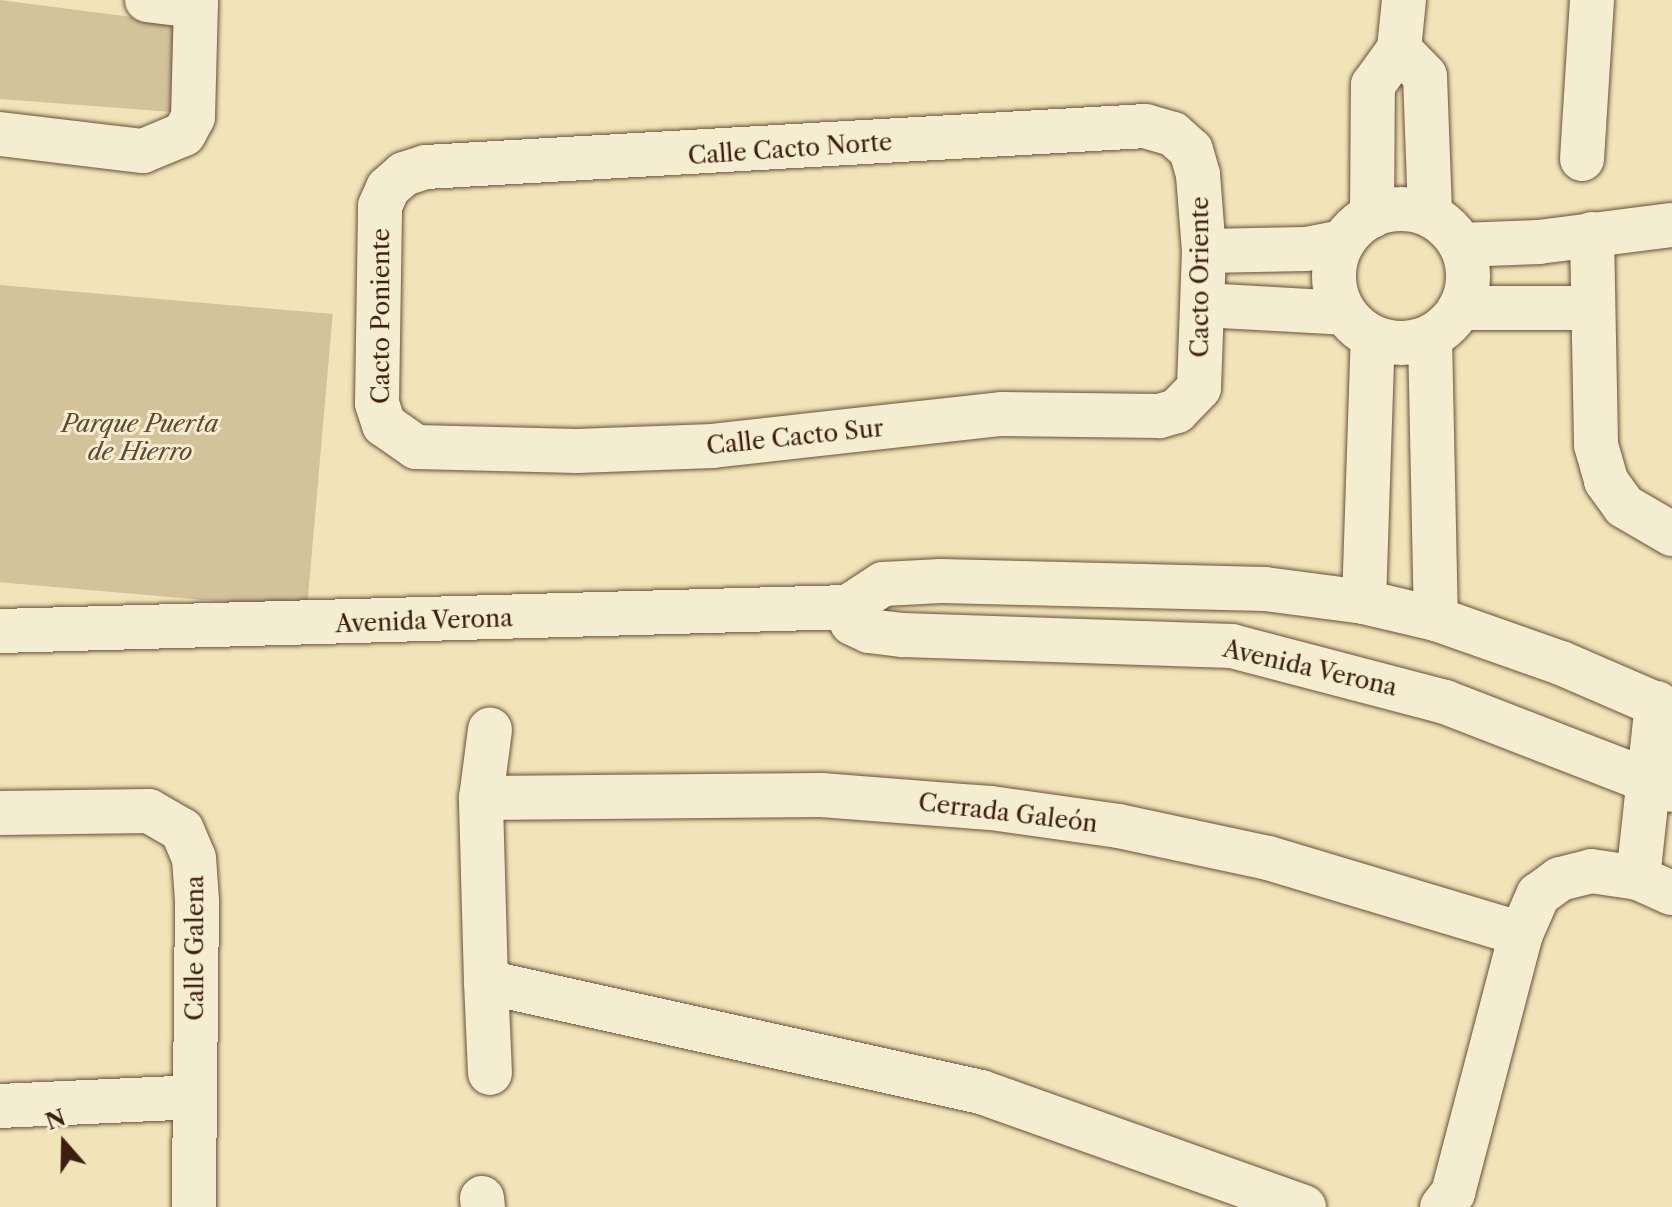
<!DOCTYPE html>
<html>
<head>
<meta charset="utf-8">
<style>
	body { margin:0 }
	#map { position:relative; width:1672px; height:1207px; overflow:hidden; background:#f0e4b8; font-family:"Libre Caslon Text",serif }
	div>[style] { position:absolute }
	.green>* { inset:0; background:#d2c39b; transform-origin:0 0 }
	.roads { filter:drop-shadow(0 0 2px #6a5039) drop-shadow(0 0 2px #6a5039) }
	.minor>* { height:44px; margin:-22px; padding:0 22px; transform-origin:22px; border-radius:22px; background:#f5edd1 }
	.minor>.ring { margin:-22px; padding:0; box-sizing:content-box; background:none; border:44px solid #f5edd1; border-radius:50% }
	.tertiary>* { height:44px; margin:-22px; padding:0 22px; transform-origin:22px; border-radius:22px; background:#f5edd1 }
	span { translate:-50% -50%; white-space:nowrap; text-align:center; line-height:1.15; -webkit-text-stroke:6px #f5edd1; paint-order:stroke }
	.street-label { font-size:24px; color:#3e1f0f }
	.park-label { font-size:24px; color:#634832; font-style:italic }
	.north { position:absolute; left:24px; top:1103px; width:80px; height:80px; -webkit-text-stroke:6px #f5edd1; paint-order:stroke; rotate:340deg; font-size:22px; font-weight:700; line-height:32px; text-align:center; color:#3e1f0f }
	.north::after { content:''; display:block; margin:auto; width:28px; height:36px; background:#3e1f0f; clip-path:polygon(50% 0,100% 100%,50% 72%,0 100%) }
</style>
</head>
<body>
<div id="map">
	<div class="green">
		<div style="clip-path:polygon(0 0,170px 22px,192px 36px,173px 112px,0 99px)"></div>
		<div style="left:0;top:285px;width:334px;height:296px;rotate:5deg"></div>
	</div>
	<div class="roads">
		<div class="minor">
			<div style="left:147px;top:0;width:49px;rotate:7deg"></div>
			<div style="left:1399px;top:49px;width:37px;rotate:46deg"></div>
			<div style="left:1425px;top:76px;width:139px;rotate:87.9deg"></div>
			<div style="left:1145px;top:126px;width:29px;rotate:16deg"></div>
			<div style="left:1173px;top:134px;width:24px;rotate:42deg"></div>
			<div style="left:1191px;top:150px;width:26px;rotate:74deg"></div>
			<div style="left:1198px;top:175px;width:76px;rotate:85.5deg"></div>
			<div style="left:1204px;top:251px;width:137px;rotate:92.1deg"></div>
			<div style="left:1199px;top:388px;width:32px;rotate:134deg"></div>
			<div style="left:1177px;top:411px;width:19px;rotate:164deg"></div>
			<div style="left:1159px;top:416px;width:158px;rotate:-179.3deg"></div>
			<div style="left:1001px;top:414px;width:290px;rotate:173.7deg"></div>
			<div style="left:713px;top:446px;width:136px;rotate:177.9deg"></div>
			<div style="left:577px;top:451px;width:161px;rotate:-178.6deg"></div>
			<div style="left:416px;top:447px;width:39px;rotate:-145deg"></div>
			<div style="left:384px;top:425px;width:23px;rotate:-108deg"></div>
			<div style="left:377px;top:403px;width:197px;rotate:-89.1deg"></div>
			<div style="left:380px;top:206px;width:20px;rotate:-66deg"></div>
			<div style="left:388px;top:188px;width:21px;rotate:-41deg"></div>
			<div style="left:404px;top:174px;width:23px;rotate:-18deg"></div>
			<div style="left:426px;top:167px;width:720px;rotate:-3.26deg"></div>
			<div style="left:0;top:134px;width:144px;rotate:6.8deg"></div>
			<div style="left:143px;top:151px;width:44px;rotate:-22.5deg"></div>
			<div style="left:184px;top:134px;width:19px;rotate:-62deg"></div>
			<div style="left:193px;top:117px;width:117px;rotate:-88.5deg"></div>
			<div style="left:1582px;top:159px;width:159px;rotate:-86.4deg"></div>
			<div class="ring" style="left:1334px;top:209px;width:90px;height:90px"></div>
			<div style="left:1372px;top:216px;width:131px;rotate:-89.6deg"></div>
			<div style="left:1373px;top:85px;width:44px;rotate:-54.2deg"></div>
			<div style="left:1399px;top:49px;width:49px;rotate:-84.2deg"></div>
			<div style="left:1592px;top:234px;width:211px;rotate:88.9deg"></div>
			<div style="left:1596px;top:445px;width:37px;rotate:74deg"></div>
			<div style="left:1606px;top:481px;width:31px;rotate:54deg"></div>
			<div style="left:1624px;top:506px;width:56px;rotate:30.3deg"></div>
			<div style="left:1461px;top:245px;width:78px;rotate:-2.2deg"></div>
			<div style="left:1539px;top:242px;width:134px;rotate:-7.3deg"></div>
			<div style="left:1204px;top:251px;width:102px;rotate:-1.1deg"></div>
			<div style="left:1306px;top:249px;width:38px;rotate:-11deg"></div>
			<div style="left:1203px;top:305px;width:141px;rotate:3.2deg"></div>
			<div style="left:1460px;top:308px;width:131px"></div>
			<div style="left:1430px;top:337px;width:282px;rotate:88.8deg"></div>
			<div style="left:1364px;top:602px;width:265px;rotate:-88.1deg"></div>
			<div style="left:481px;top:798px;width:69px;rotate:-82.5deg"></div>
			<div style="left:0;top:813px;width:149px;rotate:-0.8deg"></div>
			<div style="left:149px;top:811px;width:38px;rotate:30deg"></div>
			<div style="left:182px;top:830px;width:30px;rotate:67deg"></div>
			<div style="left:194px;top:858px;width:43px;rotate:86deg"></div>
			<div style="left:197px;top:901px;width:306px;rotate:90.6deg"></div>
			<div style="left:1638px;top:878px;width:176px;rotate:-83.8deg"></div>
			<div style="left:486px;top:982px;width:91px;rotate:87.5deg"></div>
			<div style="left:0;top:1106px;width:195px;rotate:-2.6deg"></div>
			<div style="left:482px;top:1198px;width:9px;rotate:84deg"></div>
			<div style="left:1304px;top:1207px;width:343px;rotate:-160.4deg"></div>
			<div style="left:981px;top:1092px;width:507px;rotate:-167.47deg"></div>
			<div style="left:486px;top:982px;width:184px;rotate:-91.6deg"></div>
			<div style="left:481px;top:798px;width:340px;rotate:-0.5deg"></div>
			<div style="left:821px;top:795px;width:170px;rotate:4.4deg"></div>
			<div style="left:991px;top:808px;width:129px;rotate:8deg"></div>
			<div style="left:1119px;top:826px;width:152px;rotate:12.1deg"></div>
			<div style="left:1268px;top:858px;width:264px;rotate:16.7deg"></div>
			<div style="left:1442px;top:1207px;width:18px;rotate:-52deg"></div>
			<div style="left:1453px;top:1193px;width:268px;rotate:-75.3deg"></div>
			<div style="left:1521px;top:934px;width:43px;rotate:-66.4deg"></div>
			<div style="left:1538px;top:895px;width:27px;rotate:-36deg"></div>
			<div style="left:1560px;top:879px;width:32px;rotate:-14deg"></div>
			<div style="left:1591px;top:871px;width:48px;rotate:8.5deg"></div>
			<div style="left:1638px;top:878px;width:37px;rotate:24deg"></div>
		</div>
		<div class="tertiary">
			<div style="left:848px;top:607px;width:16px;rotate:76deg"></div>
			<div style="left:852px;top:623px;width:19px;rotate:25deg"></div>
			<div style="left:869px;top:631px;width:34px;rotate:7deg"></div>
			<div style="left:903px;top:635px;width:329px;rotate:1.9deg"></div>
			<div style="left:1232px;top:646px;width:220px;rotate:14.7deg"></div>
			<div style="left:1445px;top:702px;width:243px;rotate:21.2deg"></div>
			<div style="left:0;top:631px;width:848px;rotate:-1.62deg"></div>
			<div style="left:848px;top:607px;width:42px;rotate:-33.3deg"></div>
			<div style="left:883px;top:584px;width:58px;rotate:-3deg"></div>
			<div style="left:941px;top:581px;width:324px;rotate:1.4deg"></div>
			<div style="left:1265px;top:589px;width:100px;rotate:7.5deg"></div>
			<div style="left:1364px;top:602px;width:74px;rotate:13.3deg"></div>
			<div style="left:1436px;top:619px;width:133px;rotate:19.4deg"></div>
			<div style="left:1561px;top:663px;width:121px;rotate:23.4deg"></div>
		</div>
	</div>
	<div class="street-label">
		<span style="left:790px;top:149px;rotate:-4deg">Calle Cacto Norte</span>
		<span style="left:1200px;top:277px;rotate:-90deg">Cacto Oriente</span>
		<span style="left:381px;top:316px;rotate:-90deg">Cacto Poniente</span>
		<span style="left:795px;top:437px;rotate:-6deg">Calle Cacto Sur</span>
		<span style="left:424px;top:621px;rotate:-2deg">Avenida Verona</span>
		<span style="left:1310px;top:668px;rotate:13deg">Avenida Verona</span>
		<span style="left:1008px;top:813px;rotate:7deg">Cerrada Galeón</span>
		<span style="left:195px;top:948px;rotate:-90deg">Calle Galena</span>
	</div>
	<div class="park-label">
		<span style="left:140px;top:438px">Parque Puerta<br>de Hierro</span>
	</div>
	<div class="north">N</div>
</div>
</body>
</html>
